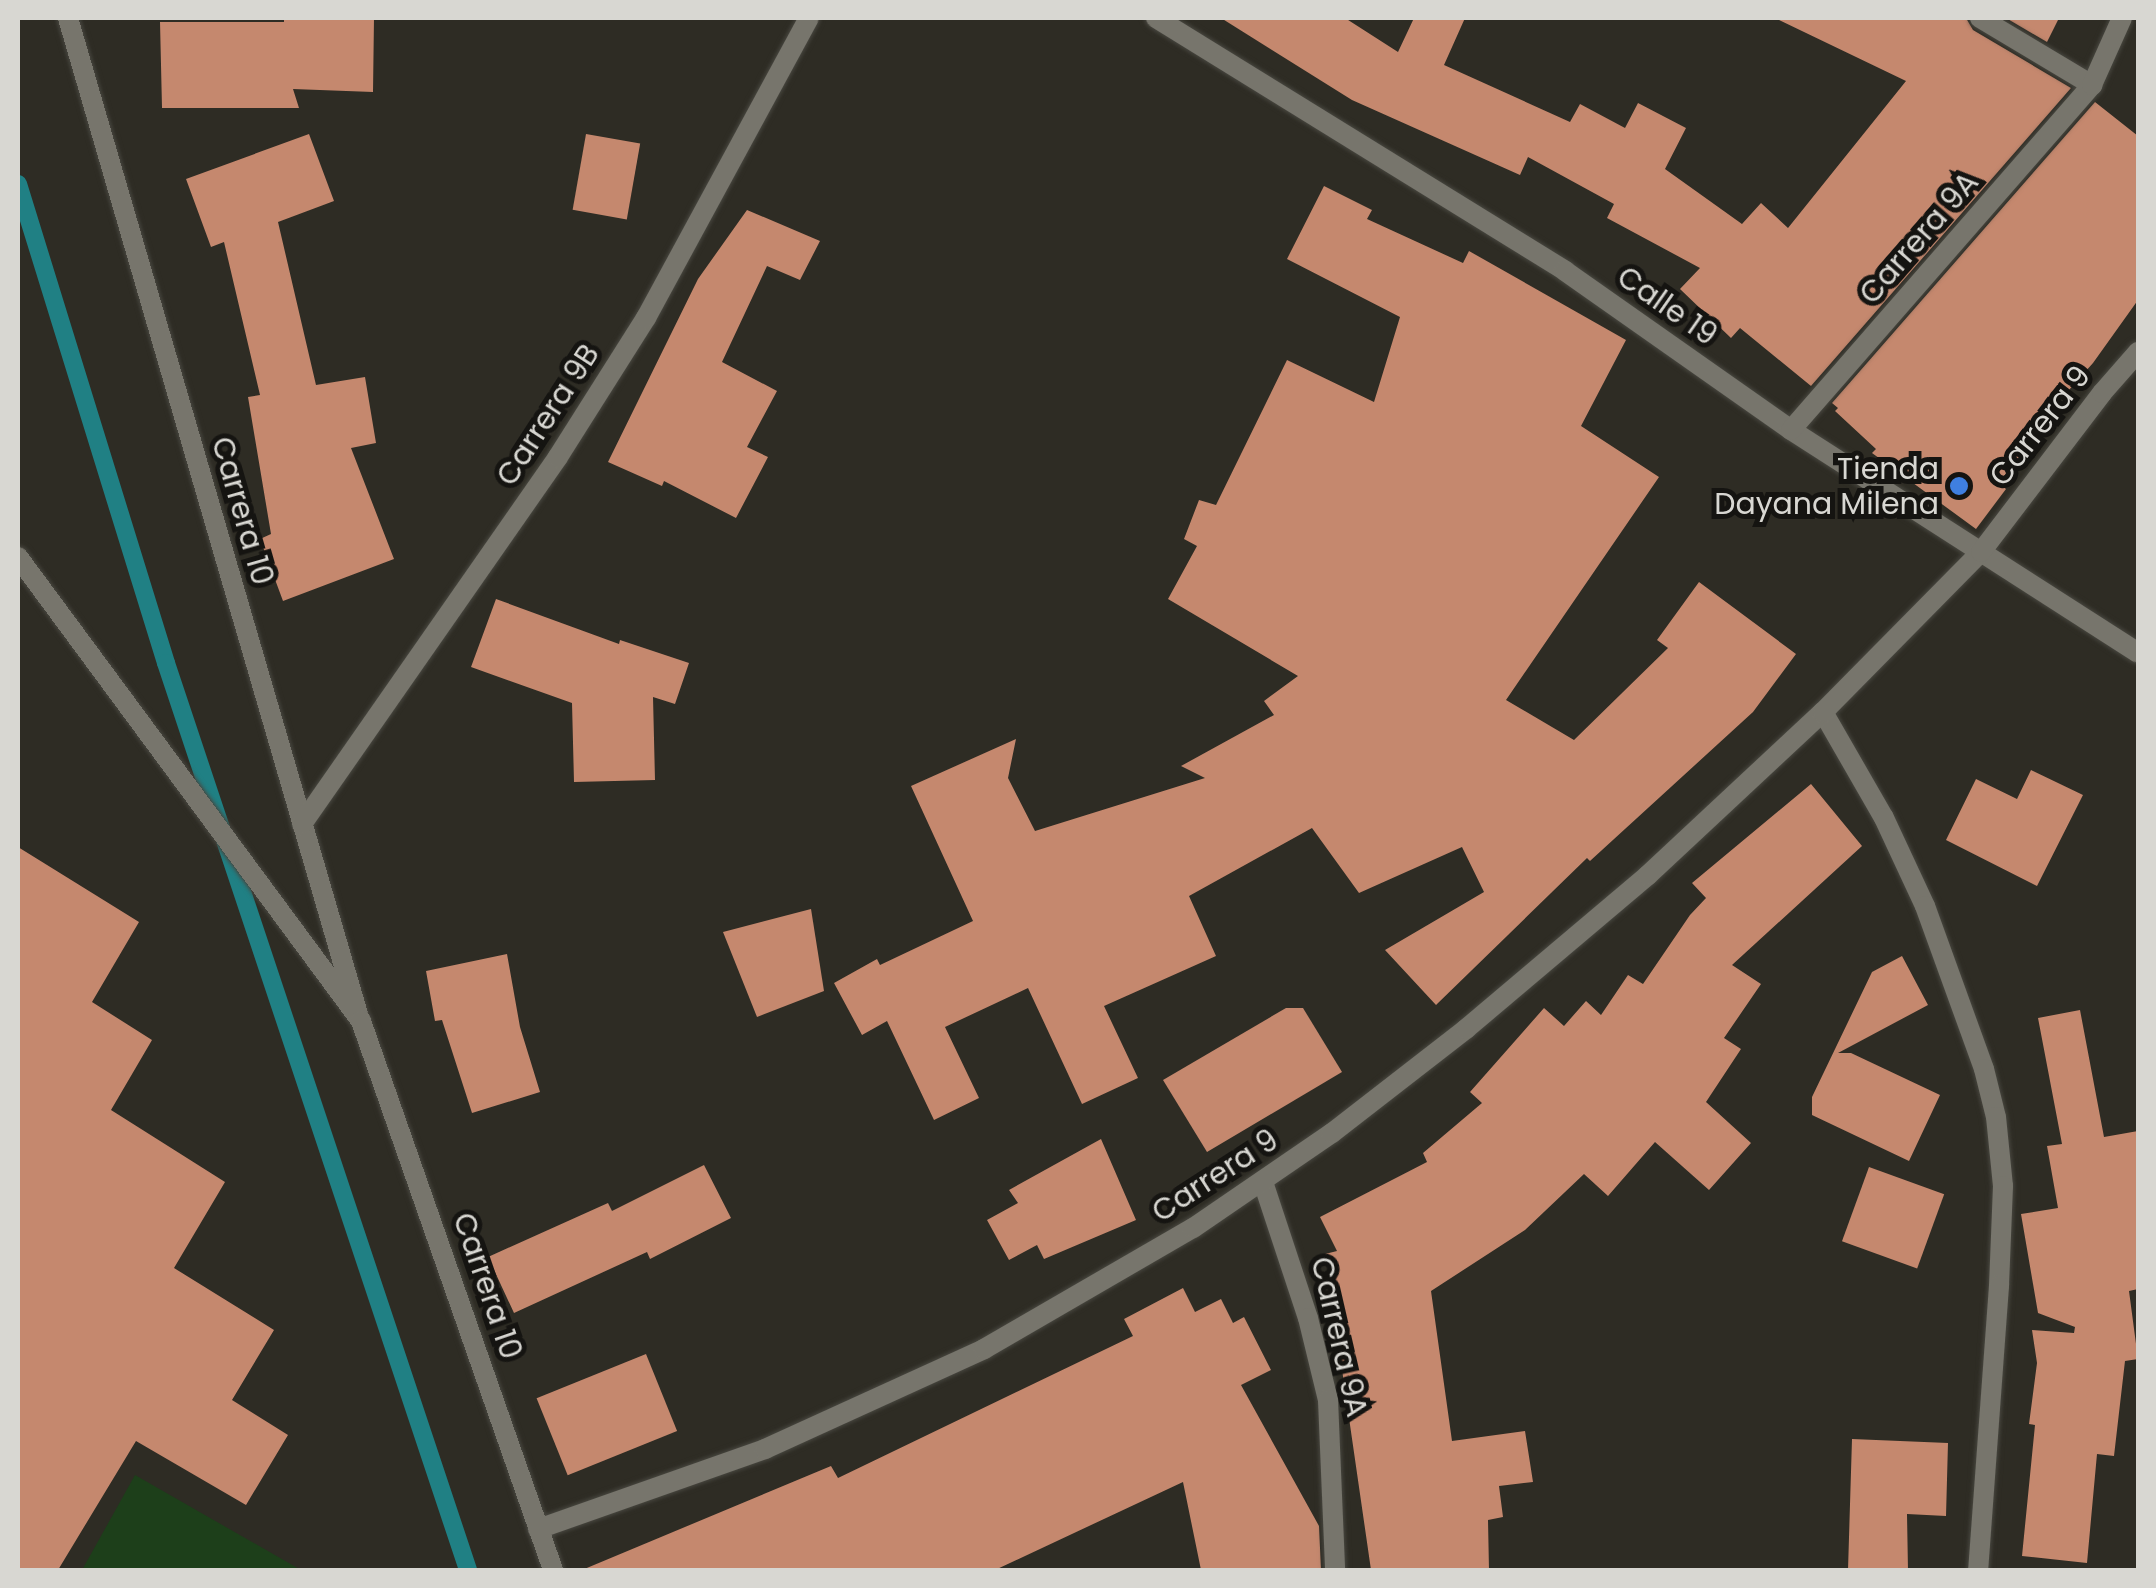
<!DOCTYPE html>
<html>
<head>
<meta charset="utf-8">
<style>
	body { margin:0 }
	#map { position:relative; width:2156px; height:1588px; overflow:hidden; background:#2e2c24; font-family:Poppins,sans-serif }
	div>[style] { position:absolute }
	.green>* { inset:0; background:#1d3f1a }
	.stream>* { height:18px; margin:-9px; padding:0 9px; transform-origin:9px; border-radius:9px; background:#208084 }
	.building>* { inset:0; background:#c5886e; transform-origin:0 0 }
	.roads { filter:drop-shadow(0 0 2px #484740) drop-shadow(0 0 2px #484740) }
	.minor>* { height:20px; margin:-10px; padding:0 10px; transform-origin:10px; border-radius:10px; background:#77756c }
	.tertiary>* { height:20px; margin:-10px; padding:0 10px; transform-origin:10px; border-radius:10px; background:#77756c }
	.dots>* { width:28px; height:28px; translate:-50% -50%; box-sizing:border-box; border:5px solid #151411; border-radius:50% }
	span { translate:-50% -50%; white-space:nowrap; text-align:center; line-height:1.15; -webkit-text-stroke:10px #151411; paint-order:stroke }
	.street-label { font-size:30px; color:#d8d7d2 }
	.poi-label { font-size:30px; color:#d8d7d2 }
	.right { translate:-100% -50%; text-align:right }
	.frame { position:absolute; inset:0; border:20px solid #d8d7d2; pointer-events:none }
</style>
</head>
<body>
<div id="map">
	<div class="green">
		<div style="clip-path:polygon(135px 1475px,301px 1570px,82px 1570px)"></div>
	</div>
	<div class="stream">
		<div style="left:18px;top:184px;width:501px;rotate:72.83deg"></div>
		<div style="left:166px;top:663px;width:956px;rotate:71.58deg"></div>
	</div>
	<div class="building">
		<div style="clip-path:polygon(284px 18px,374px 18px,373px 92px,293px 89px,299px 108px,162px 108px,160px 22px,284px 22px)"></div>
		<div style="clip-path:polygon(1221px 18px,1345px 18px,1398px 52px,1414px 18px,1465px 18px,1444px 65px,1570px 122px,1580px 104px,1625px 128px,1638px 103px,1686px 128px,1665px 169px,1742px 224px,1761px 203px,1788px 228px,1906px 81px,1775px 18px,1966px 18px,1973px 30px,2071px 88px,1811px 386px,1740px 328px,1731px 338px,1680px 289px,1700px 268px,1607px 218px,1614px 204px,1528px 157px,1520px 175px,1352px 100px)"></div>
		<div style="clip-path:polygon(2006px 18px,2059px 18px,2047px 42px)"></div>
		<div style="clip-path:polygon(2095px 102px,2138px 136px,2138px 300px,2093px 363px,2028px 436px,2034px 441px,1998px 483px,2006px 489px,1976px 529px,1872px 453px,1876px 449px,1835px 411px,1838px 408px,1832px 403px)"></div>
		<div style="clip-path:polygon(309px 134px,334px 201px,278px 222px,316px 385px,365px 377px,376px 443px,351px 448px,394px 559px,283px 601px,260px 539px,271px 534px,248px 397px,260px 395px,224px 242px,211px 247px,186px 179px)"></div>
		<div style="left:586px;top:134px;width:55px;height:77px;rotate:10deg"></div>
		<div style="clip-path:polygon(1324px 186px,1372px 210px,1367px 219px,1463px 263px,1469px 251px,1626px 340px,1581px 426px,1659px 477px,1506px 700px,1574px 740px,1668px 648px,1657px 640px,1699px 582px,1796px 654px,1753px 712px,1590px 861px,1587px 858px,1436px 1005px,1385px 950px,1484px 892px,1462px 847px,1359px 893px,1312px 828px,1189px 896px,1216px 956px,1104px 1006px,1138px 1078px,1082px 1104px,1028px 988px,945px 1027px,979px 1098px,934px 1120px,887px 1021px,862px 1035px,834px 983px,877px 959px,880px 965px,973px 921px,911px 786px,1016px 739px,1008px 778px,1035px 831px,1205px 778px,1181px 766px,1274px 715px,1264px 701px,1298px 676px,1168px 599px,1197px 546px,1184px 539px,1199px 500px,1216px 505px,1287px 360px,1374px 402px,1400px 317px,1287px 259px)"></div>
		<div style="clip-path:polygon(747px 210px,820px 241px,800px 280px,767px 266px,722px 362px,777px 391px,747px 447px,768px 457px,736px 518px,664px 481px,662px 486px,608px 462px,698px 279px)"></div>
		<div style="clip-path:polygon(496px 599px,619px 644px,620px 640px,689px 663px,675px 704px,653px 697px,655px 780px,574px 782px,572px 703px,471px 667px)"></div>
		<div style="clip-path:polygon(2031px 770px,2083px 795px,2037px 886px,1946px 840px,1976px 779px,2017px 799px)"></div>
		<div style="clip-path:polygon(1811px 784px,1862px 846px,1732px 965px,1761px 984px,1724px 1038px,1741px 1049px,1706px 1102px,1751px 1143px,1709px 1190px,1655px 1142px,1608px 1196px,1584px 1174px,1525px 1230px,1431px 1291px,1452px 1441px,1525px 1431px,1533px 1482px,1499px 1486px,1503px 1517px,1488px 1520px,1489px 1570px,1371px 1570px,1337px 1335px,1344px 1334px,1325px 1254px,1337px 1251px,1320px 1217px,1427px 1162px,1423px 1153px,1482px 1103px,1470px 1092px,1544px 1008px,1564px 1026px,1586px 1001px,1601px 1015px,1628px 975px,1643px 984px,1690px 915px,1706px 898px,1692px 883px)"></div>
		<div style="clip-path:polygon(18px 847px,139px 922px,92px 1002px,152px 1040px,111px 1110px,225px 1182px,174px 1268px,274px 1330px,232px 1400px,288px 1435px,246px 1505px,136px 1441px,58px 1570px,18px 1570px)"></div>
		<div style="clip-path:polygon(811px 909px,824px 991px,757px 1017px,723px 932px)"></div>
		<div style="clip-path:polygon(507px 954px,520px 1027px,540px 1092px,472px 1113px,442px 1020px,435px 1021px,426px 971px)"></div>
		<div style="clip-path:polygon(1902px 956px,1928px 1005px,1838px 1053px,1851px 1053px,1940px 1095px,1909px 1161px,1812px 1115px,1812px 1097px,1872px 972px)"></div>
		<div style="clip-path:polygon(1286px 1008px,1303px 1008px,1342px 1072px,1207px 1152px,1163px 1080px)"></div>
		<div style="clip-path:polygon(2080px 1010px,2104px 1137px,2138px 1131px,2138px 1289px,2129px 1291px,2138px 1359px,2125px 1361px,2114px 1456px,2097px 1454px,2087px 1563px,2022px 1556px,2035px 1425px,2029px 1424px,2037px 1363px,2032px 1330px,2074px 1333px,2075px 1327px,2038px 1313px,2021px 1214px,2058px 1208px,2047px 1146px,2062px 1144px,2038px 1018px)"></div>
		<div style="clip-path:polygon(1101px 1139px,1136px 1220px,1044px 1259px,1037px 1245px,1009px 1260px,987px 1220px,1018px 1203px,1009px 1190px)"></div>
		<div style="clip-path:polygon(704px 1165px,731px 1218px,650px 1259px,647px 1252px,514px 1313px,488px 1257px,608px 1203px,612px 1211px)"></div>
		<div style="left:1869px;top:1167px;width:80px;height:79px;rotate:20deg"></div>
		<div style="clip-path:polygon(1183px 1288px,1195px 1312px,1221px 1299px,1233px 1323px,1244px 1317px,1271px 1370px,1241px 1385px,1319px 1526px,1321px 1570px,1201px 1570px,1183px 1482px,995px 1570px,582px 1570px,831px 1466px,838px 1478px,1133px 1336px,1124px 1319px)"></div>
		<div style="left:646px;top:1354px;width:83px;height:118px;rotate:68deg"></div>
		<div style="clip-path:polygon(1852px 1439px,1948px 1443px,1946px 1516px,1907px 1514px,1908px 1570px,1848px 1570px)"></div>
	</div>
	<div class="roads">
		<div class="minor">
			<div style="left:68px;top:18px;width:1037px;rotate:73.77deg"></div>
			<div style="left:1156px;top:18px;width:481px;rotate:31.7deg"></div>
			<div style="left:1565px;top:271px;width:276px;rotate:35.1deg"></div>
			<div style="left:1791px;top:430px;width:412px;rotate:32.7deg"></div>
			<div style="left:1980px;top:18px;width:131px;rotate:30.9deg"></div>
			<div style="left:1791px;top:430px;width:458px;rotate:-48.9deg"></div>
			<div style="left:2092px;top:85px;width:73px;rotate:-65.9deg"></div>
			<div style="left:1823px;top:712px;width:122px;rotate:60.1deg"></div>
			<div style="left:1884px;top:818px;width:97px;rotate:65deg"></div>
			<div style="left:1925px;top:906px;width:173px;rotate:70.1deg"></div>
			<div style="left:1984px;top:1069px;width:49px;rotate:76deg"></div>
			<div style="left:1996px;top:1117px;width:69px;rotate:84.2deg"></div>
			<div style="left:2003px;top:1186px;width:100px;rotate:92.3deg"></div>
			<div style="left:1999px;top:1286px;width:285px;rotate:94.2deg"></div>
			<div style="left:302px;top:824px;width:447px;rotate:-55.1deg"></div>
			<div style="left:558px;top:457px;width:165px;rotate:-57.7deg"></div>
			<div style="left:646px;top:318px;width:341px;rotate:-61.5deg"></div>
			<div style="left:1263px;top:1182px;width:143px;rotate:71.7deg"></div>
			<div style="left:1308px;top:1318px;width:84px;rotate:76.3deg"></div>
			<div style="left:1328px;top:1400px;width:170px;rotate:87.6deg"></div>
			<div style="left:538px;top:1529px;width:241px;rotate:-19.4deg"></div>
			<div style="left:765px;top:1449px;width:241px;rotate:-24.5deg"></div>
			<div style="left:984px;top:1349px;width:241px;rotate:-30.1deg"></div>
			<div style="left:1193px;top:1228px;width:168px;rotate:-34.4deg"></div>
			<div style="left:1332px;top:1133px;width:170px;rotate:-37.8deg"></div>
			<div style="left:1466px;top:1029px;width:238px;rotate:-40.2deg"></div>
			<div style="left:1648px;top:875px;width:239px;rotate:-43deg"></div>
			<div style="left:1823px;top:712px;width:225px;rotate:-45.4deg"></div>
			<div style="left:1981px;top:552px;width:200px;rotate:-52.7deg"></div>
			<div style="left:2102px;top:393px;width:55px;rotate:-48.7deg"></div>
		</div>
		<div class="tertiary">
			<div style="left:18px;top:557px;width:577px;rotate:53.53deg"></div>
			<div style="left:361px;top:1021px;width:582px;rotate:70.72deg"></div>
		</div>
	</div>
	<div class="dots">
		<div style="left:1959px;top:486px;background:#3f7fe0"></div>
	</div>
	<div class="street-label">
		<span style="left:1919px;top:238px;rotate:-49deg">Carrera 9A</span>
		<span style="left:1667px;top:306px;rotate:35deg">Calle 19</span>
		<span style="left:548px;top:415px;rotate:-57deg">Carrera 9B</span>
		<span style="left:2040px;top:426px;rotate:-52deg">Carrera 9</span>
		<span style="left:242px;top:511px;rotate:74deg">Carrera 10</span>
		<span style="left:1215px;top:1176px;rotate:-33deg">Carrera 9</span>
		<span style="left:487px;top:1286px;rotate:71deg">Carrera 10</span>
		<span style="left:1339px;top:1337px;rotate:77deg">Carrera 9A</span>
	</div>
	<div class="poi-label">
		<span class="right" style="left:1939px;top:486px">Tienda<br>Dayana Milena</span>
	</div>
	<div class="frame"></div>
</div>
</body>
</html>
